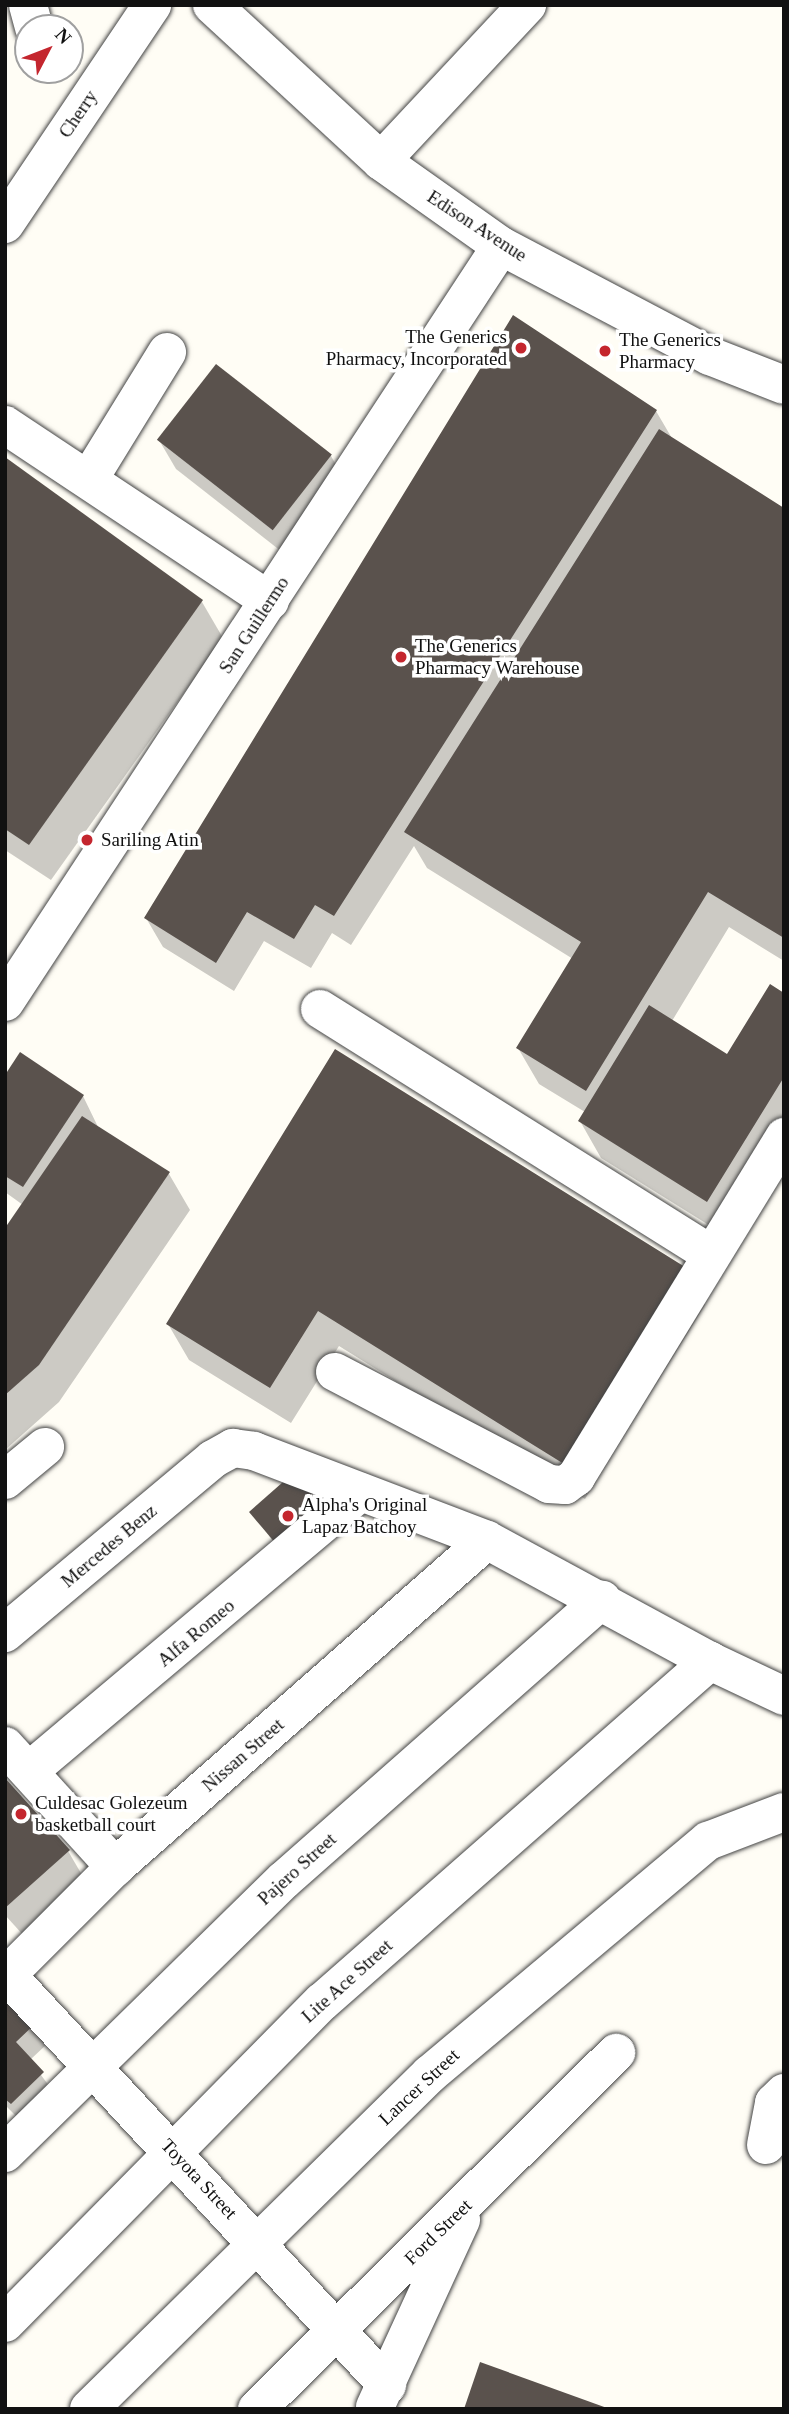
<!DOCTYPE html>
<html>
<head>
<meta charset="utf-8">
<style>
	body { margin:0 }
	#map { position:relative; width:789px; height:2414px; overflow:hidden; background:#fffdf5; font-family:Georgia,serif }
	div>[style] { position:absolute }
	.shadow>* { inset:0; background:#0003 }
	.building>* { inset:0; background:#5a524d; transform-origin:0 0 }
	.roads { filter:drop-shadow(0 0 2px #444) drop-shadow(0 0 2px #444) }
	.minor>* { height:38px; margin:-19px; padding:0 19px; transform-origin:19px; border-radius:19px; background:#fff }
	.dots>* { width:19px; height:19px; translate:-50% -50%; box-sizing:border-box; border:4px solid #fff; border-radius:50% }
	span { translate:-50% -50%; white-space:nowrap; text-align:center; line-height:1.15; -webkit-text-stroke:7px #fff; paint-order:stroke }
	.street-label { font-size:19px; color:#111 }
	.poi-label { font-size:19px; color:#111 }
	.right { translate:-100% -50%; text-align:right }
	.left { translate:0 -50%; text-align:left }
	.frame { position:absolute; inset:0; border:7px solid #111; pointer-events:none }
	.north { position:absolute; left:14px; top:14px; width:70px; height:70px; box-sizing:border-box; background:#fff; border:2px solid #a0a0a0; border-radius:50%; rotate:48deg; font-size:19px; font-weight:700; line-height:28px; text-align:center; color:#111 }
	.north::after { content:''; display:block; margin:auto; width:24px; height:32px; background:#c4262e; clip-path:polygon(50% 0,100% 100%,50% 72%,0 100%) }
</style>
</head>
<body>
<div id="map">
	<div class="shadow">
		<div style="clip-path:polygon(656px 411px,673px 440px,784px 510px,784px 961px,729px 927px,672px 1021px,728px 1057px,784px 995px,784px 1147px,728px 1237px,601px 1158px,580px 1121px,585px 1112px,539px 1084px,518px 1048px,573px 959px,427px 868px,414px 846px,351px 945px,332px 933px,311px 968px,264px 941px,234px 991px,163px 947px,146px 918px)"></div>
		<div style="clip-path:polygon(159px 440px,331px 456px,348px 486px,291px 559px,176px 469px)"></div>
		<div style="clip-path:polygon(5px 459px,202px 602px,223px 638px,51px 880px,5px 850px)"></div>
		<div style="clip-path:polygon(5px 1078px,83px 1096px,99px 1129px,169px 1174px,190px 1210px,59px 1402px,5px 1450px,5px 1231px,23px 1205px,5px 1192px)"></div>
		<div style="clip-path:polygon(684px 1268px,705px 1305px,585px 1499px,339px 1346px,291px 1423px,189px 1360px,168px 1324px)"></div>
		<div style="clip-path:polygon(252px 1513px,351px 1524px,296px 1572px)"></div>
		<div style="clip-path:polygon(5px 1781px,68px 1851px,85px 1880px,24px 1936px,5px 1915px)"></div>
		<div style="clip-path:polygon(5px 1997px,47px 2044px,30px 2060px,55px 2094px,24px 2124px,5px 2105px)"></div>
	</div>
	<div class="building">
		<div style="clip-path:polygon(513px 315px,657px 410px,334px 916px,315px 905px,294px 939px,247px 912px,216px 963px,144px 918px)"></div>
		<div style="left:216px;top:364px;width:147px;height:96px;rotate:38deg"></div>
		<div style="clip-path:polygon(659px 429px,784px 508px,784px 938px,708px 892px,586px 1091px,516px 1048px,581px 942px,404px 832px)"></div>
		<div style="clip-path:polygon(5px 457px,203px 600px,29px 845px,5px 829px)"></div>
		<div style="clip-path:polygon(770px 984px,784px 993px,784px 1077px,707px 1202px,578px 1121px,649px 1005px,727px 1054px)"></div>
		<div style="clip-path:polygon(335px 1049px,685px 1267px,564px 1464px,318px 1311px,270px 1388px,166px 1324px)"></div>
		<div style="clip-path:polygon(20px 1052px,84px 1095px,23px 1187px,5px 1176px,5px 1075px)"></div>
		<div style="clip-path:polygon(82px 1116px,170px 1172px,39px 1365px,5px 1395px,5px 1228px)"></div>
		<div style="clip-path:polygon(283px 1482px,340px 1502px,283px 1552px,249px 1512px)"></div>
		<div style="clip-path:polygon(5px 1778px,70px 1850px,5px 1908px)"></div>
		<div style="clip-path:polygon(5px 1995px,36px 2023px,16px 2042px,44px 2072px,11px 2104px,5px 2099px)"></div>
		<div style="clip-path:polygon(480px 2362px,607px 2408px,607px 2409px,464px 2409px)"></div>
	</div>
	<div class="roads">
		<div class="minor">
			<div style="left:28px;top:5px;width:24px;rotate:75deg"></div>
			<div style="left:212px;top:5px;width:230px;rotate:42.7deg"></div>
			<div style="left:381px;top:161px;width:147px;rotate:35.3deg"></div>
			<div style="left:501px;top:246px;width:236px;rotate:27.8deg"></div>
			<div style="left:710px;top:356px;width:79px;rotate:21.4deg"></div>
			<div style="left:381px;top:161px;width:214px;rotate:-46.9deg"></div>
			<div style="left:5px;top:224px;width:264px;rotate:-56.1deg"></div>
			<div style="left:5px;top:425px;width:318px;rotate:33.6deg"></div>
			<div style="left:89px;top:479px;width:149px;rotate:-58.4deg"></div>
			<div style="left:5px;top:1002px;width:904px;rotate:-56.73deg"></div>
			<div style="left:320px;top:1009px;width:461px;rotate:32.1deg"></div>
			<div style="left:335px;top:1372px;width:242px;rotate:27.6deg"></div>
			<div style="left:549px;top:1484px;width:16px;rotate:4deg"></div>
			<div style="left:565px;top:1485px;width:14px;rotate:-36deg"></div>
			<div style="left:576px;top:1477px;width:399px;rotate:-58.5deg"></div>
			<div style="left:5px;top:1480px;width:52px;rotate:-39.5deg"></div>
			<div style="left:5px;top:1633px;width:271px;rotate:-39.9deg"></div>
			<div style="left:213px;top:1459px;width:23px;rotate:-29deg"></div>
			<div style="left:233px;top:1448px;width:21px;rotate:8deg"></div>
			<div style="left:254px;top:1451px;width:249px;rotate:20.9deg"></div>
			<div style="left:487px;top:1540px;width:254px;rotate:28.5deg"></div>
			<div style="left:710px;top:1661px;width:82px;rotate:25.3deg"></div>
			<div style="left:5px;top:1746px;width:164px;rotate:47.7deg"></div>
			<div style="left:29px;top:1771px;width:433px;rotate:-40.1deg"></div>
			<div style="left:5px;top:1973px;width:562px;rotate:47.16deg"></div>
			<div style="left:5px;top:1977px;width:156px;rotate:-45deg"></div>
			<div style="left:115px;top:1867px;width:495px;rotate:-41.3deg"></div>
			<div style="left:766px;top:2145px;width:43px;rotate:-79.2deg"></div>
			<div style="left:774px;top:2103px;width:14px;rotate:-45deg"></div>
			<div style="left:5px;top:2153px;width:390px;rotate:-44.4deg"></div>
			<div style="left:284px;top:1880px;width:424px;rotate:-41.4deg"></div>
			<div style="left:5px;top:2323px;width:451px;rotate:-45.4deg"></div>
			<div style="left:322px;top:2002px;width:517px;rotate:-41.31deg"></div>
			<div style="left:375px;top:2407px;width:206px;rotate:-65.3deg"></div>
			<div style="left:89px;top:2409px;width:478px;rotate:-44.5deg"></div>
			<div style="left:430px;top:2074px;width:363px;rotate:-40deg"></div>
			<div style="left:708px;top:1841px;width:81px;rotate:-20.9deg"></div>
			<div style="left:257px;top:2409px;width:506px;rotate:-44.76deg"></div>
		</div>
	</div>
	<div class="dots">
		<div style="left:521px;top:348px;background:#c4262e"></div>
		<div style="left:605px;top:351px;background:#c4262e"></div>
		<div style="left:401px;top:657px;background:#c4262e"></div>
		<div style="left:87px;top:840px;background:#c4262e"></div>
		<div style="left:288px;top:1516px;background:#c4262e"></div>
		<div style="left:21px;top:1814px;background:#c4262e"></div>
	</div>
	<div class="street-label">
		<span style="left:78px;top:114px;rotate:-56deg">Cherry</span>
		<span style="left:477px;top:226px;rotate:33deg">Edison Avenue</span>
		<span style="left:254px;top:625px;rotate:-57deg">San Guillermo</span>
		<span style="left:109px;top:1546px;rotate:-40deg">Mercedes Benz</span>
		<span style="left:196px;top:1633px;rotate:-40deg">Alfa Romeo</span>
		<span style="left:243px;top:1755px;rotate:-41deg">Nissan Street</span>
		<span style="left:297px;top:1869px;rotate:-42deg">Pajero Street</span>
		<span style="left:347px;top:1981px;rotate:-42deg">Lite Ace Street</span>
		<span style="left:419px;top:2087px;rotate:-43deg">Lancer Street</span>
		<span style="left:199px;top:2179px;rotate:47deg">Toyota Street</span>
		<span style="left:438px;top:2232px;rotate:-44deg">Ford Street</span>
	</div>
	<div class="poi-label">
		<span class="right" style="left:507px;top:348px">The Generics<br>Pharmacy, Incorporated</span>
		<span class="left" style="left:619px;top:351px">The Generics<br>Pharmacy</span>
		<span class="left" style="left:415px;top:657px">The Generics<br>Pharmacy Warehouse</span>
		<span class="left" style="left:101px;top:840px">Sariling Atin</span>
		<span class="left" style="left:302px;top:1516px">Alpha's Original<br>Lapaz Batchoy</span>
		<span class="left" style="left:35px;top:1814px">Culdesac Golezeum<br>basketball court</span>
	</div>
	<div class="frame"></div>
	<div class="north">N</div>
</div>
</body>
</html>
